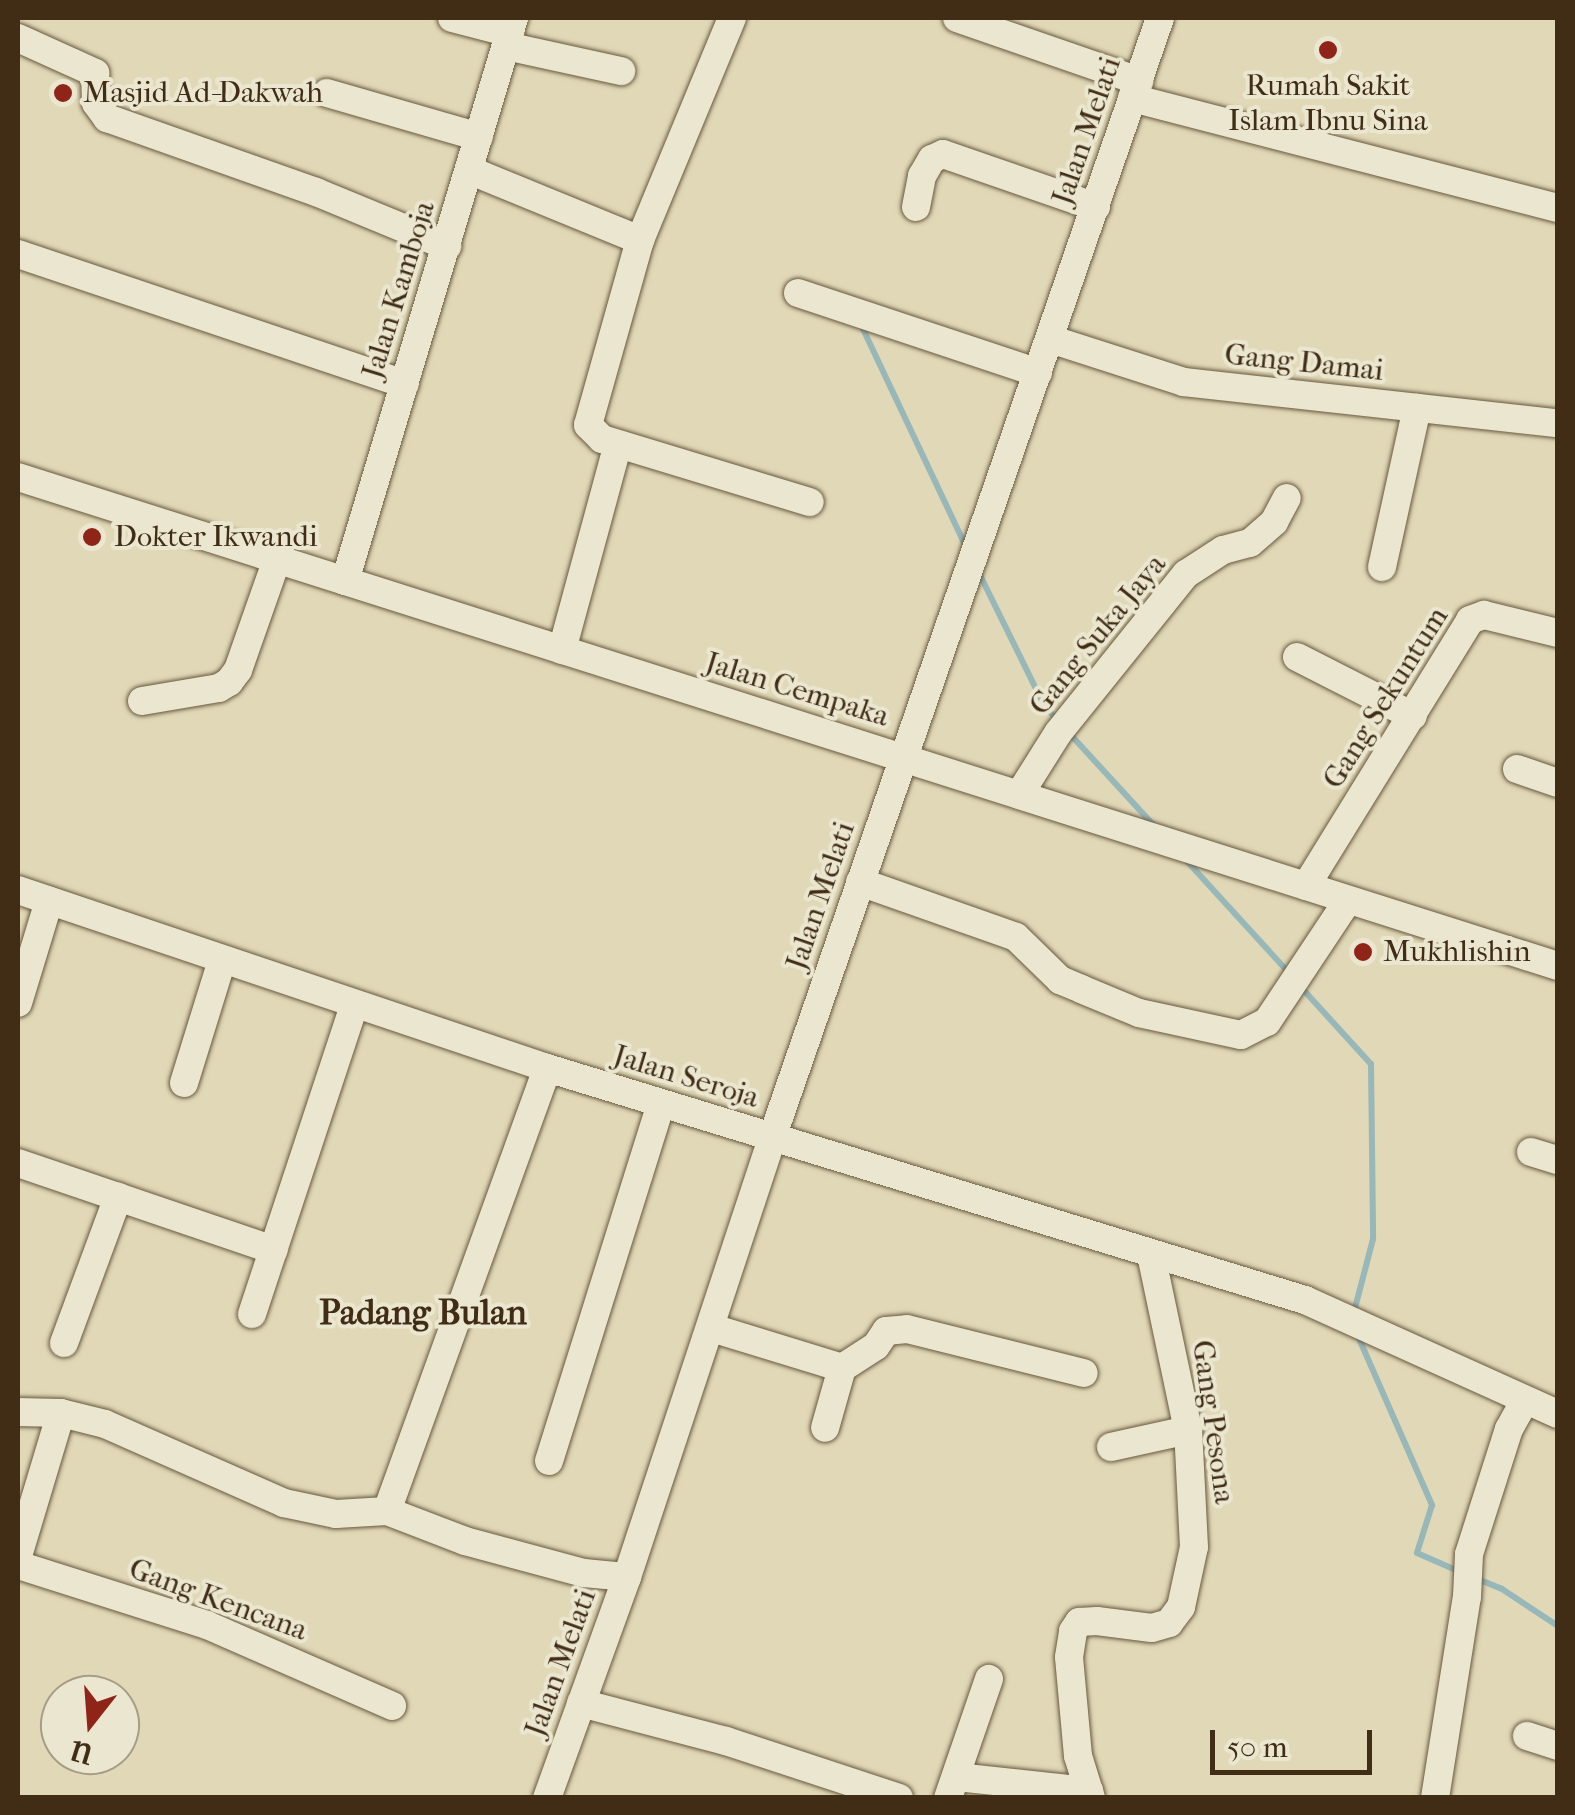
<!DOCTYPE html>
<html>
<head>
<meta charset="utf-8">
<style>
	body { margin:0 }
	#map { position:relative; width:1575px; height:1815px; overflow:hidden; background:#e0d8b7; font-family:"IM FELL French Canon",serif }
	div>[style] { position:absolute }
	.stream>* { height:6px; margin:-3px; padding:0 3px; transform-origin:3px; border-radius:3px; background:#98b7b9 }
	.roads { filter:drop-shadow(0 0 2px #69583e) drop-shadow(0 0 2px #69583e) }
	.minor>* { height:28px; margin:-14px; padding:0 14px; transform-origin:14px; border-radius:14px; background:#ebe6d0 }
	.dots>* { width:28px; height:28px; translate:-50% -50%; box-sizing:border-box; border:5px solid #ebe6d0; border-radius:50% }
	span { translate:-50% -50%; white-space:nowrap; text-align:center; line-height:1.15; -webkit-text-stroke:8px #ebe6d0; paint-order:stroke }
	.poi-label { font-size:30px; color:#412d16 }
	.left { translate:0 -50%; text-align:left }
	.street-label { font-size:30px; color:#412d16 }
	.quarter-label { font-size:35px; color:#412d16; font-weight:700 }
	.frame { position:absolute; inset:0; border:20px solid #412d16; pointer-events:none }
	.north { position:absolute; left:40px; top:1675px; width:100px; height:100px; box-sizing:border-box; background:#ebe6d0; border:2px solid #a79c86; border-radius:50%; rotate:197deg; font-size:28px; font-weight:700; line-height:40px; text-align:center; color:#412d16 }
	.north::after { content:''; display:block; margin:auto; width:35px; height:45px; background:#8f2418; clip-path:polygon(50% 0,100% 100%,50% 72%,0 100%) }
	.scale { position:absolute; left:1210px; top:1730px; width:162px; height:45px; box-sizing:border-box; border:5px solid #412d16; border-top:0; padding-left:12px; font-size:30px; line-height:35px; white-space:nowrap; color:#412d16; -webkit-text-stroke:8px #ebe6d0; paint-order:stroke }
</style>
</head>
<body>
<div id="map">
	<div class="stream">
		<div style="left:863px;top:329px;width:243px;rotate:64.7deg"></div>
		<div style="left:977px;top:569px;width:152px;rotate:63.8deg"></div>
		<div style="left:1044px;top:705px;width:21px;rotate:49deg"></div>
		<div style="left:1070px;top:734px;width:127px;rotate:47.5deg"></div>
		<div style="left:1185px;top:859px;width:157px;rotate:47.6deg"></div>
		<div style="left:1299px;top:985px;width:107px;rotate:47.7deg"></div>
		<div style="left:1371px;top:1064px;width:175px;rotate:89.3deg"></div>
		<div style="left:1373px;top:1239px;width:75px;rotate:104.6deg"></div>
		<div style="left:1357px;top:1334px;width:187px;rotate:66.3deg"></div>
		<div style="left:1432px;top:1505px;width:50px;rotate:107.4deg"></div>
		<div style="left:1417px;top:1553px;width:45px;rotate:23.7deg"></div>
		<div style="left:1475px;top:1578px;width:29px;rotate:22deg"></div>
		<div style="left:1502px;top:1589px;width:67px;rotate:33.5deg"></div>
	</div>
	<div class="roads">
		<div class="minor">
			<div style="left:452px;top:18px;width:60px;rotate:14.5deg"></div>
			<div style="left:732px;top:18px;width:240px;rotate:112.5deg"></div>
			<div style="left:640px;top:240px;width:192px;rotate:105.7deg"></div>
			<div style="left:588px;top:425px;width:20px;rotate:45deg"></div>
			<div style="left:602px;top:439px;width:217px;rotate:16.9deg"></div>
			<div style="left:957px;top:18px;width:193px;rotate:19.1deg"></div>
			<div style="left:18px;top:38px;width:85px;rotate:24.4deg"></div>
			<div style="left:95px;top:73px;width:30px;rotate:88deg"></div>
			<div style="left:96px;top:103px;width:19px;rotate:54deg"></div>
			<div style="left:107px;top:118px;width:222px;rotate:19.5deg"></div>
			<div style="left:316px;top:192px;width:142px;rotate:22.4deg"></div>
			<div style="left:506px;top:46px;width:118px;rotate:12.3deg"></div>
			<div style="left:327px;top:93px;width:158px;rotate:16.1deg"></div>
			<div style="left:1132px;top:98px;width:440px;rotate:14.5deg"></div>
			<div style="left:469px;top:170px;width:185px;rotate:22.3deg"></div>
			<div style="left:916px;top:207px;width:32px;rotate:-79deg"></div>
			<div style="left:922px;top:176px;width:20px;rotate:-60deg"></div>
			<div style="left:932px;top:159px;width:12px;rotate:-24deg"></div>
			<div style="left:943px;top:154px;width:162px;rotate:19.1deg"></div>
			<div style="left:18px;top:254px;width:408px;rotate:18.6deg"></div>
			<div style="left:798px;top:293px;width:253px;rotate:18.4deg"></div>
			<div style="left:1050px;top:339px;width:141px;rotate:17.8deg"></div>
			<div style="left:1184px;top:382px;width:376px;rotate:6.3deg"></div>
			<div style="left:18px;top:477px;width:1616px;rotate:17.62deg"></div>
			<div style="left:1382px;top:567px;width:163px;rotate:-77.6deg"></div>
			<div style="left:345px;top:581px;width:588px;rotate:-73.29deg"></div>
			<div style="left:562px;top:650px;width:213px;rotate:-74.8deg"></div>
			<div style="left:1297px;top:657px;width:130px;rotate:27deg"></div>
			<div style="left:142px;top:701px;width:78px;rotate:-9.6deg"></div>
			<div style="left:219px;top:688px;width:12px;rotate:-31deg"></div>
			<div style="left:229px;top:682px;width:15px;rotate:-53deg"></div>
			<div style="left:238px;top:670px;width:118px;rotate:-70.6deg"></div>
			<div style="left:1517px;top:769px;width:43px;rotate:18.9deg"></div>
			<div style="left:1019px;top:795px;width:73px;rotate:-57.8deg"></div>
			<div style="left:1058px;top:733px;width:204px;rotate:-51.2deg"></div>
			<div style="left:1186px;top:574px;width:44px;rotate:-33deg"></div>
			<div style="left:1223px;top:550px;width:28px;rotate:-15deg"></div>
			<div style="left:1250px;top:543px;width:32px;rotate:-41deg"></div>
			<div style="left:1274px;top:522px;width:27px;rotate:-62deg"></div>
			<div style="left:860px;top:882px;width:165px;rotate:19.4deg"></div>
			<div style="left:1016px;top:937px;width:62px;rotate:44.3deg"></div>
			<div style="left:1060px;top:980px;width:23px;rotate:23deg"></div>
			<div style="left:1081px;top:989px;width:63px;rotate:22.5deg"></div>
			<div style="left:1139px;top:1013px;width:104px;rotate:12.2deg"></div>
			<div style="left:1241px;top:1035px;width:29px;rotate:-27deg"></div>
			<div style="left:1267px;top:1022px;width:146px;rotate:-56.4deg"></div>
			<div style="left:1306px;top:886px;width:312px;rotate:-58.3deg"></div>
			<div style="left:1470px;top:620px;width:15px;rotate:-20deg"></div>
			<div style="left:1484px;top:615px;width:76px;rotate:13.7deg"></div>
			<div style="left:18px;top:890px;width:558px;rotate:18.6deg"></div>
			<div style="left:547px;top:1068px;width:793px;rotate:17.02deg"></div>
			<div style="left:1305px;top:1300px;width:277px;rotate:24.3deg"></div>
			<div style="left:18px;top:1003px;width:107px;rotate:-73.1deg"></div>
			<div style="left:184px;top:1083px;width:129px;rotate:-72.8deg"></div>
			<div style="left:1531px;top:1152px;width:28px;rotate:17deg"></div>
			<div style="left:18px;top:1163px;width:270px;rotate:18.8deg"></div>
			<div style="left:252px;top:1314px;width:324px;rotate:-71.7deg"></div>
			<div style="left:712px;top:1328px;width:136px;rotate:17.1deg"></div>
			<div style="left:842px;top:1368px;width:62px;rotate:105.8deg"></div>
			<div style="left:64px;top:1343px;width:156px;rotate:-69.7deg"></div>
			<div style="left:842px;top:1368px;width:40px;rotate:-32.9deg"></div>
			<div style="left:876px;top:1346px;width:18px;rotate:-56deg"></div>
			<div style="left:886px;top:1331px;width:21px;rotate:-5deg"></div>
			<div style="left:907px;top:1329px;width:182px;rotate:14deg"></div>
			<div style="left:18px;top:1412px;width:43px;rotate:1.3deg"></div>
			<div style="left:61px;top:1413px;width:45px;rotate:14deg"></div>
			<div style="left:105px;top:1424px;width:196px;rotate:23.8deg"></div>
			<div style="left:284px;top:1503px;width:53px;rotate:11.9deg"></div>
			<div style="left:336px;top:1514px;width:51px;rotate:-3.4deg"></div>
			<div style="left:387px;top:1511px;width:471px;rotate:-70.1deg"></div>
			<div style="left:1111px;top:1447px;width:79px;rotate:-12.4deg"></div>
			<div style="left:549px;top:1461px;width:374px;rotate:-72.6deg"></div>
			<div style="left:387px;top:1511px;width:84px;rotate:21deg"></div>
			<div style="left:465px;top:1541px;width:123px;rotate:15.1deg"></div>
			<div style="left:584px;top:1573px;width:43px;rotate:5.3deg"></div>
			<div style="left:18px;top:1556px;width:149px;rotate:-73.3deg"></div>
			<div style="left:18px;top:1565px;width:198px;rotate:17.6deg"></div>
			<div style="left:207px;top:1625px;width:202px;rotate:23.6deg"></div>
			<div style="left:581px;top:1703px;width:150px;rotate:14.7deg"></div>
			<div style="left:726px;top:1741px;width:182px;rotate:18.2deg"></div>
			<div style="left:1527px;top:1736px;width:33px;rotate:18deg"></div>
			<div style="left:957px;top:1777px;width:133px;rotate:6.1deg"></div>
			<div style="left:547px;top:1798px;width:235px;rotate:-70.1deg"></div>
			<div style="left:627px;top:1577px;width:462px;rotate:-71.7deg"></div>
			<div style="left:772px;top:1138px;width:1185px;rotate:-70.89deg"></div>
			<div style="left:948px;top:1798px;width:126px;rotate:-71deg"></div>
			<div style="left:1091px;top:1798px;width:44px;rotate:-107.2deg"></div>
			<div style="left:1078px;top:1756px;width:99px;rotate:-95.2deg"></div>
			<div style="left:1069px;top:1657px;width:26px;rotate:-81deg"></div>
			<div style="left:1073px;top:1631px;width:11px;rotate:-56deg"></div>
			<div style="left:1079px;top:1622px;width:18px;rotate:-3deg"></div>
			<div style="left:1097px;top:1621px;width:55px;rotate:7.3deg"></div>
			<div style="left:1152px;top:1628px;width:18px;rotate:-16deg"></div>
			<div style="left:1169px;top:1623px;width:20px;rotate:-53deg"></div>
			<div style="left:1181px;top:1607px;width:61px;rotate:-77.8deg"></div>
			<div style="left:1194px;top:1547px;width:117px;rotate:-92.9deg"></div>
			<div style="left:1188px;top:1430px;width:179px;rotate:-101.9deg"></div>
			<div style="left:1435px;top:1798px;width:204px;rotate:-81deg"></div>
			<div style="left:1467px;top:1597px;width:43px;rotate:-87.3deg"></div>
			<div style="left:1469px;top:1554px;width:131px;rotate:-72.3deg"></div>
			<div style="left:1509px;top:1429px;width:31px;rotate:-61deg"></div>
		</div>
	</div>
	<div class="dots">
		<div style="left:1328px;top:50px;background:#8f2418"></div>
		<div style="left:63px;top:93px;background:#8f2418"></div>
		<div style="left:92px;top:537px;background:#8f2418"></div>
		<div style="left:1363px;top:952px;background:#8f2418"></div>
	</div>
	<div class="poi-label">
		<span style="left:1328px;top:103px">Rumah Sakit<br>Islam Ibnu Sina</span>
		<span class="left" style="left:83px;top:93px">Masjid Ad-Dakwah</span>
		<span class="left" style="left:114px;top:537px">Dokter Ikwandi</span>
		<span class="left" style="left:1383px;top:952px">Mukhlishin</span>
	</div>
	<div class="street-label">
		<span style="left:1087px;top:131px;rotate:-71deg">Jalan Melati</span>
		<span style="left:399px;top:290px;rotate:-73deg">Jalan Kamboja</span>
		<span style="left:1304px;top:363px;rotate:6deg">Gang Damai</span>
		<span style="left:1098px;top:635px;rotate:-51deg">Gang Suka Jaya</span>
		<span style="left:797px;top:690px;rotate:17deg">Jalan Cempaka</span>
		<span style="left:1386px;top:698px;rotate:-58deg">Gang Sekuntum</span>
		<span style="left:821px;top:896px;rotate:-71deg">Jalan Melati</span>
		<span style="left:686px;top:1077px;rotate:17deg">Jalan Seroja</span>
		<span style="left:1213px;top:1422px;rotate:82deg">Gang Pesona</span>
		<span style="left:218px;top:1600px;rotate:20deg">Gang Kencana</span>
		<span style="left:561px;top:1663px;rotate:-70deg">Jalan Melati</span>
	</div>
	<div class="quarter-label">
		<span style="left:423px;top:1313px">Padang Bulan</span>
	</div>
	<div class="frame"></div>
	<div class="north">U</div>
	<div class="scale">50 m</div>
</div>
</body>
</html>
